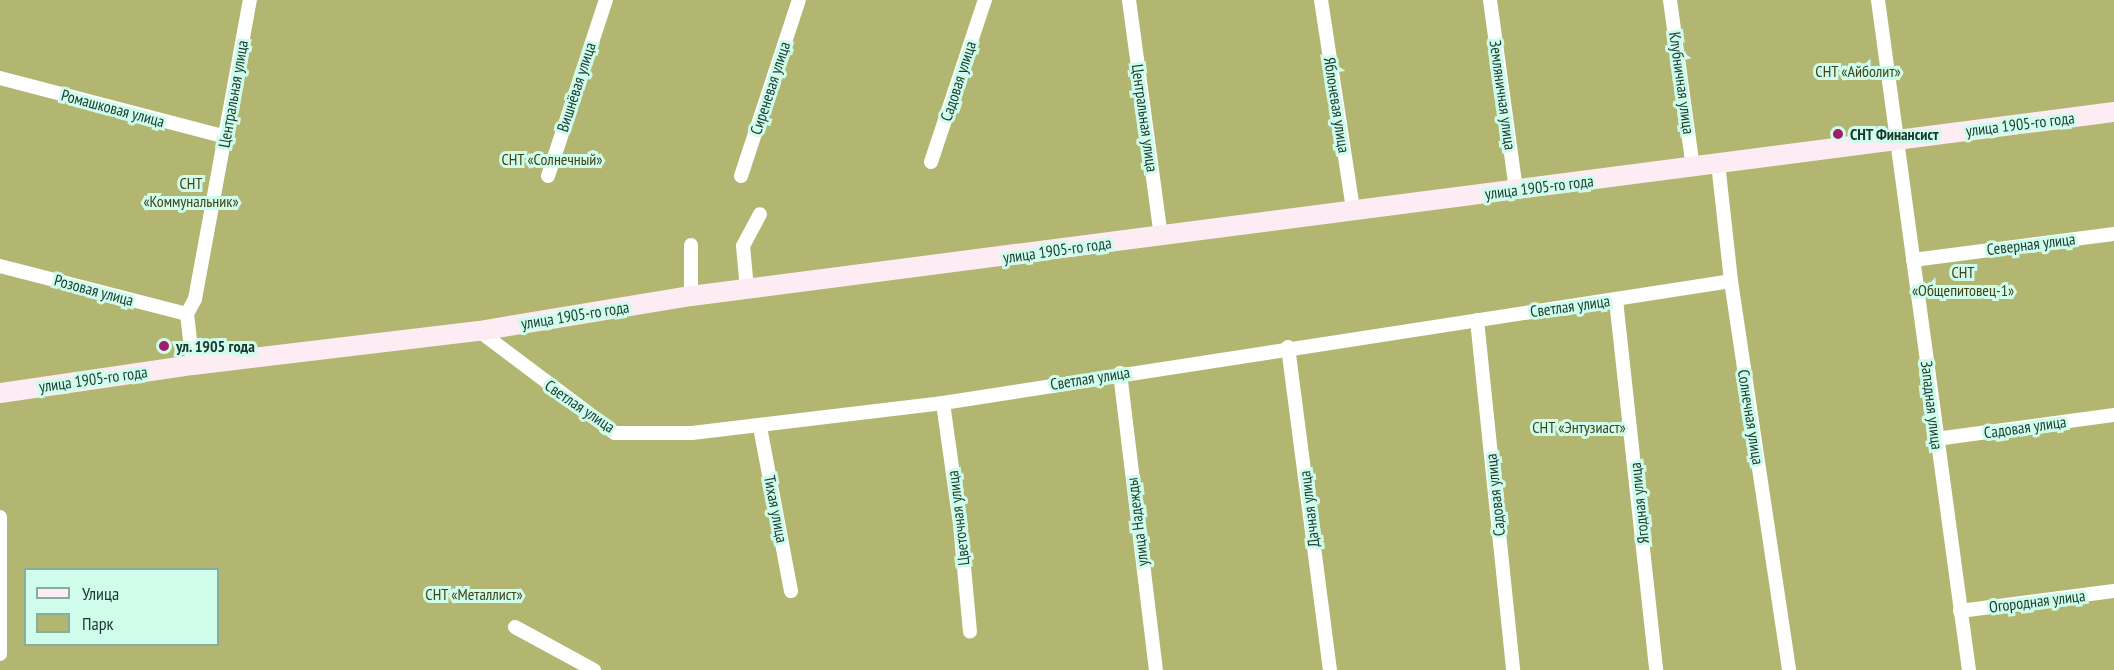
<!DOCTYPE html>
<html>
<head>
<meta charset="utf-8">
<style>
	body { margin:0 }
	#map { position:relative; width:2114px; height:670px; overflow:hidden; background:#a8f6db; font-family:"PT Sans Narrow",sans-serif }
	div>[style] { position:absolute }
	.green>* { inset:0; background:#b3b670 }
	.street>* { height:14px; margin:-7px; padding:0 7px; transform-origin:7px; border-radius:7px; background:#fff }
	.secondary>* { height:20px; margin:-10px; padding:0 10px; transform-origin:10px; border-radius:10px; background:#feecf4 }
	.dots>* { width:16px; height:16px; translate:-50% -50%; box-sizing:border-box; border:3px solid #cffceb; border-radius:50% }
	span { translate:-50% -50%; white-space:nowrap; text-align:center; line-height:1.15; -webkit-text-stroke:6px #cffceb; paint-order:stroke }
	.park-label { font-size:16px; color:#414318 }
	.street-label { font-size:16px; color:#19392f }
	.poi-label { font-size:16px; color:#19392f; font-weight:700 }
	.left { translate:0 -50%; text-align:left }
	.legend { position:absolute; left:24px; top:568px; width:195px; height:78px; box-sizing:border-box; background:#cffceb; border:2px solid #86aea0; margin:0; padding:8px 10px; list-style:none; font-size:18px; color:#19392f }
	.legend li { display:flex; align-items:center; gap:12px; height:30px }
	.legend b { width:30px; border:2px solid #86aea0 }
</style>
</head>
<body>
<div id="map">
	<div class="green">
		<div style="clip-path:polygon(evenodd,0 0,2114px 0,2114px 670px,0 670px,0 0,26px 570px,218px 570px,218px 644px,26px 644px,26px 570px)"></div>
	</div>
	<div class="street">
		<div style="left:1129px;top:0;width:238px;rotate:82.3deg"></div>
		<div style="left:1321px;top:0;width:212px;rotate:81.3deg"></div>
		<div style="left:1490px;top:0;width:192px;rotate:82.2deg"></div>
		<div style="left:1670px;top:0;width:169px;rotate:82.2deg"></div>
		<div style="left:1878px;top:0;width:676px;rotate:82.27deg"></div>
		<div style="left:0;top:78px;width:234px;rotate:14.6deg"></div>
		<div style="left:931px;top:162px;width:171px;rotate:-71.6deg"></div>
		<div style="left:1718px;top:163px;width:119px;rotate:83.7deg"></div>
		<div style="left:1731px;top:281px;width:393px;rotate:81.5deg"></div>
		<div style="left:548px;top:176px;width:185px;rotate:-71.8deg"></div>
		<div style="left:741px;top:176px;width:185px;rotate:-71.8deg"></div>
		<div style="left:691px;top:245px;width:51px;rotate:90deg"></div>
		<div style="left:1913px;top:260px;width:203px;rotate:-7.4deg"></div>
		<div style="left:0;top:266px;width:193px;rotate:14.4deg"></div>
		<div style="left:747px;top:289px;width:43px;rotate:-95.3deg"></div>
		<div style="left:743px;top:246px;width:36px;rotate:-62deg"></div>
		<div style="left:1616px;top:300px;width:372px;rotate:83.8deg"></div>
		<div style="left:1477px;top:320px;width:352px;rotate:84.1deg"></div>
		<div style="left:479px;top:331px;width:170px;rotate:36.9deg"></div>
		<div style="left:615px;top:433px;width:77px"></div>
		<div style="left:692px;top:433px;width:253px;rotate:-6.8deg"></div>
		<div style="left:943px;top:403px;width:797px;rotate:-8.8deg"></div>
		<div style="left:1288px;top:347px;width:326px;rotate:82.6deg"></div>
		<div style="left:193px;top:365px;width:51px;rotate:-96.7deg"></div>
		<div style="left:187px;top:314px;width:17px;rotate:-62deg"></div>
		<div style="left:195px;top:299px;width:304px;rotate:-79.6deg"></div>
		<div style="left:1120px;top:373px;width:299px;rotate:83.1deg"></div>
		<div style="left:943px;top:403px;width:122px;rotate:82deg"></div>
		<div style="left:960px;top:524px;width:108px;rotate:84.7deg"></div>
		<div style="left:760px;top:427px;width:167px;rotate:79.3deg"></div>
		<div style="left:1936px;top:439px;width:180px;rotate:-7.7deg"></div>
		<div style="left:0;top:517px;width:137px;rotate:90deg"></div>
		<div style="left:1960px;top:611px;width:155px;rotate:-7.4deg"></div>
		<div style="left:515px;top:627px;width:90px;rotate:28.6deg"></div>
	</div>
	<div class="secondary">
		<div style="left:0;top:393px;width:195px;rotate:-8.3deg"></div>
		<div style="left:193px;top:365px;width:288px;rotate:-6.8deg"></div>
		<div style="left:479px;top:331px;width:215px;rotate:-9.4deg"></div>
		<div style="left:691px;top:296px;width:1435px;rotate:-7.37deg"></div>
	</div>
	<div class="dots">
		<div style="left:1838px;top:134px;background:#a11c6a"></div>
		<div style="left:164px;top:346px;background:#a11c6a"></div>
	</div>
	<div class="park-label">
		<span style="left:1858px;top:71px">СНТ «Айболит»</span>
		<span style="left:552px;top:159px">СНТ «Солнечный»</span>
		<span style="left:191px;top:192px">СНТ<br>«Коммунальник»</span>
		<span style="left:1963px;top:281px">СНТ<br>«Общепитовец-1»</span>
		<span style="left:1579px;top:427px">СНТ «Энтузиаст»</span>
		<span style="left:474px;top:594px">СНТ «Металлист»</span>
	</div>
	<div class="street-label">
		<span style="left:958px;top:81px;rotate:-72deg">Садовая улица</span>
		<span style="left:1682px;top:83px;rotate:82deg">Клубничная улица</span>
		<span style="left:576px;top:87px;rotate:-72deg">Вишнёвая улица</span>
		<span style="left:770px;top:88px;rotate:-72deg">Сиреневая улица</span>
		<span style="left:233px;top:94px;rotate:-80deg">Центральная улица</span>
		<span style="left:1503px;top:95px;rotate:82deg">Земляничная улица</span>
		<span style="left:1337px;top:105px;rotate:81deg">Яблоневая улица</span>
		<span style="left:113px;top:108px;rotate:15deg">Ромашковая улица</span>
		<span style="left:1145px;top:118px;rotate:82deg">Центральная улица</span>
		<span style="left:2020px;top:124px;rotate:-7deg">улица 1905-го года</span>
		<span style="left:1539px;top:187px;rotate:-7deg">улица 1905-го года</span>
		<span style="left:2031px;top:244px;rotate:-7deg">Северная улица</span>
		<span style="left:1057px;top:250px;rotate:-8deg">улица 1905-го года</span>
		<span style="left:94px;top:290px;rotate:15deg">Розовая улица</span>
		<span style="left:1570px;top:306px;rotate:-8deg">Светлая улица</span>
		<span style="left:575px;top:315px;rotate:-9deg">улица 1905-го года</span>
		<span style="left:1090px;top:378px;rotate:-9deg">Светлая улица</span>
		<span style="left:93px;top:379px;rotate:-8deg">улица 1905-го года</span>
		<span style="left:1932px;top:405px;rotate:83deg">Западная улица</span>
		<span style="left:580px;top:406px;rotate:34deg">Светлая улица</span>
		<span style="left:1751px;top:417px;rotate:81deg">Солнечная улица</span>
		<span style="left:2025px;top:427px;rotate:-8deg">Садовая улица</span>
		<span style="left:1495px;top:495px;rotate:-96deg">Садовая улица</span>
		<span style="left:1639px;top:503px;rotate:-96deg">Ягодная улица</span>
		<span style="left:776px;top:509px;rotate:79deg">Тихая улица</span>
		<span style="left:1309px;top:509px;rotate:-97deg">Дачная улица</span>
		<span style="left:958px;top:518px;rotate:-97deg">Цветочная улица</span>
		<span style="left:1137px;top:522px;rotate:-97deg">улица Надежды</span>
		<span style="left:2037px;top:601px;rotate:-7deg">Огородная улица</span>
	</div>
	<div class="poi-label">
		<span class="left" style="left:1850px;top:134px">СНТ Финансист</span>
		<span class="left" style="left:176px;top:346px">ул. 1905 года</span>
	</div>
	<ul class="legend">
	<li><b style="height:8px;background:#feecf4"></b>Улица</li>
	<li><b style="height:16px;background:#b3b670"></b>Парк</li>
	</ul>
</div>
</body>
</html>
